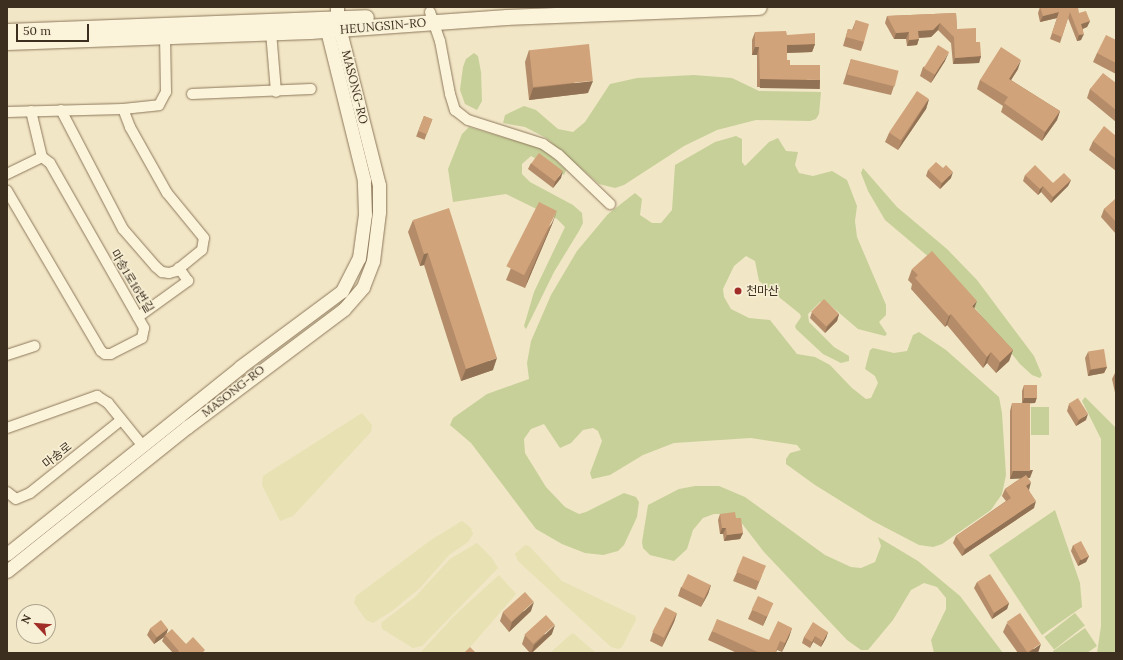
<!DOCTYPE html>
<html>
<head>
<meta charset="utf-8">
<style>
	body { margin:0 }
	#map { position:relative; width:1123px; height:660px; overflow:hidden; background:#f1e6c6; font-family:Lora,"Noto Sans KR",serif }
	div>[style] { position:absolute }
	.farmland>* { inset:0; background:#e7e1b3 }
	.green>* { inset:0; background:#c7d099; transform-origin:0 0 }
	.roads { filter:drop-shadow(0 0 1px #8d785b) drop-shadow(0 0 1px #8d785b) }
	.minor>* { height:10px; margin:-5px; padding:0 5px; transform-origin:5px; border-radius:5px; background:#fbf3da }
	.tertiary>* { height:13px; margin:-6.5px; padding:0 6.5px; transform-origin:6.5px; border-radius:6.5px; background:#fbf3da }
	.secondary>* { height:15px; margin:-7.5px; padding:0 7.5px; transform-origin:7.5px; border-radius:7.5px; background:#fbf3da }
	.wall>* { inset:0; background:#b48c69; transform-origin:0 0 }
	.shaded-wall>* { inset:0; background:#927255; transform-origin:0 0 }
	.building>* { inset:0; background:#d1a37a; transform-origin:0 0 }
	.dots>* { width:11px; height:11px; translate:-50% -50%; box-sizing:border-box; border:2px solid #f8f0d6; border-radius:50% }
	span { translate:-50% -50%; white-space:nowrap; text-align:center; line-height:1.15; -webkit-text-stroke:3px #f8f0d6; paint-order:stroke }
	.street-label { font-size:12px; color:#3d2f1f }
	.poi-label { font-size:12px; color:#3d2f1f }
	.left { translate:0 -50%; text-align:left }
	.frame { position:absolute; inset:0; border:8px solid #3d2f1f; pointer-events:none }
	.north { position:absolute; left:16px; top:604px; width:40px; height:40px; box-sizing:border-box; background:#f8f0d6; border:1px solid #ada38d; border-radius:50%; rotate:296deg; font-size:11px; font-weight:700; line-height:16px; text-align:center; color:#3d2f1f }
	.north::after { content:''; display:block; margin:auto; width:14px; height:18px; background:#a02d27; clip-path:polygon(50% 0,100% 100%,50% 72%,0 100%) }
	.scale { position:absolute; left:16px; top:24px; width:73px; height:18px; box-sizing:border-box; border:2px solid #3d2f1f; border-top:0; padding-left:5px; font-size:12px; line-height:14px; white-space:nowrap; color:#3d2f1f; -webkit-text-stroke:3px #f8f0d6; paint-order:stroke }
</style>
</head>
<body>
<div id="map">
	<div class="farmland">
		<div style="clip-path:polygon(362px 413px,372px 425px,371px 432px,293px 516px,280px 521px,262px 485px,263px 476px)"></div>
		<div style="clip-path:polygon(462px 521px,471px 528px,473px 534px,468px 542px,449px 555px,420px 588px,392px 611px,373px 623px,366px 620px,354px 603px,356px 596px,431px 540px)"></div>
		<div style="clip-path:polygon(477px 543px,492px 558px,498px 568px,422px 646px,413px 648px,382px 629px,381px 623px,415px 597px,450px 559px)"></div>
		<div style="clip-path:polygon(525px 545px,529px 546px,562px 581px,635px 616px,636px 620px,622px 647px,619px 649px,611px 647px,518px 561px,515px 554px)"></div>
		<div style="clip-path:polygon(499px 575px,516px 594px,465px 653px,420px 653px,455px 615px)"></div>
		<div style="clip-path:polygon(573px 633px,596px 653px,550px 653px,570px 635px)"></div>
	</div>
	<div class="green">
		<div style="clip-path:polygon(474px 53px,478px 56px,481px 72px,482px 101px,477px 110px,465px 104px,460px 90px,463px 67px,466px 59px)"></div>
		<div style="clip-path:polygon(694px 75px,732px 78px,759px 91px,821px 92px,819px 114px,816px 119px,810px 121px,756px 120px,717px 130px,684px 146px,624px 185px,615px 188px,599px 184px,546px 138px,525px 127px,503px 123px,505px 115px,524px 106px,536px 110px,558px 129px,573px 132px,585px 122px,610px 84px,637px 78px)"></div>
		<div style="clip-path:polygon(469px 127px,540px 148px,549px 154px,566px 170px,564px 175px,531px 156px,522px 164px,522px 174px,530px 182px,573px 205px,582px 213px,583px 223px,579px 231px,554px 272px,526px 329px,524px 326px,534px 292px,565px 227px,557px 219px,506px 194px,453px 202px,448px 169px,462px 134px)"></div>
		<div style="clip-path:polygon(736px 136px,742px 139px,742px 162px,745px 166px,769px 142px,778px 138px,786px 151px,798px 152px,795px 165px,799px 173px,813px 176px,832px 171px,847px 180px,857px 206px,855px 221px,857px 237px,886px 305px,886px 315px,879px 322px,887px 334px,885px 336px,858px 329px,830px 305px,820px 302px,808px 314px,809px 322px,834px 347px,849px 356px,849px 361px,841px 363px,823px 354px,796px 329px,795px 326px,801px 317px,800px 314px,759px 281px,755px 261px,746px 256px,734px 266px,723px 289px,724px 297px,731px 309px,749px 318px,770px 320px,797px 354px,815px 357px,830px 365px,852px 388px,866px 399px,871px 398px,878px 383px,875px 376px,865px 369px,870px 350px,873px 348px,894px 353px,907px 351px,913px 335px,919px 332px,946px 350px,999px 397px,1002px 413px,1006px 475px,1002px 494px,991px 510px,942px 544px,933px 547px,919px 545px,873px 521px,815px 485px,786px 464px,786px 459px,790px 453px,801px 450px,797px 445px,751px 438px,674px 443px,643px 455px,610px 475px,592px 479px,590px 473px,602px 441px,598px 431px,593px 428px,583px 430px,571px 443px,560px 448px,544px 424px,531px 429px,524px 439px,525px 453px,546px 487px,565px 507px,579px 514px,586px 512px,624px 493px,636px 497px,639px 502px,637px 517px,624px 545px,618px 551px,603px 555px,585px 553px,562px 544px,536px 529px,471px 443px,450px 425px,453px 418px,487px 394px,529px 379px,527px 363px,531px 341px,551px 295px,577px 251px,608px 214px,635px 193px,642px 199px,640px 215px,652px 223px,661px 223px,672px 210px,675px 165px,715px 142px)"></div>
		<div style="clip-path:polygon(863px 168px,897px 207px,947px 249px,977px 280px,1034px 356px,1042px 375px,1040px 378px,1032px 375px,1020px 364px,971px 303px,930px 258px,885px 220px,868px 191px,861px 173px)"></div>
		<div style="clip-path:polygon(1085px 397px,1116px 428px,1116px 653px,1097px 653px,1101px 626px,1101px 439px,1082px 401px)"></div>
		<div style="left:1031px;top:407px;width:18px;height:28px"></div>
		<div style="clip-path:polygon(695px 486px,719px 486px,745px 497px,825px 555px,851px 567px,861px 568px,875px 562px,881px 546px,878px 537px,918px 561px,960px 596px,1003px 653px,934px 653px,931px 640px,946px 609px,946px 598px,937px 587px,924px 583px,911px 590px,893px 620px,868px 650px,861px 650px,847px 640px,764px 552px,740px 521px,730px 514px,714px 514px,703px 518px,693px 530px,687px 549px,674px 561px,650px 555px,643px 548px,642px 542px,648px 505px,679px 489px)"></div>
		<div style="clip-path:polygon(1055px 510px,1080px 583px,1082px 607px,1042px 635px,989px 555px)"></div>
		<div style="left:1075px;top:613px;width:16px;height:39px;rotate:52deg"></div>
		<div style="clip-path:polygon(1085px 628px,1097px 646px,1087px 653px,1054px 653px,1053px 651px)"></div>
	</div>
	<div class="roads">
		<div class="minor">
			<div style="left:430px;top:12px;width:31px;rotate:71deg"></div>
			<div style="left:440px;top:41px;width:54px;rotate:79.3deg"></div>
			<div style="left:450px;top:94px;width:17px;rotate:73deg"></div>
			<div style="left:455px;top:110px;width:16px;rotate:38deg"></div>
			<div style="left:468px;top:120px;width:79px;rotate:17.7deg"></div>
			<div style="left:543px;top:144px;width:19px;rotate:35deg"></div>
			<div style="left:559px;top:155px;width:71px;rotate:43.9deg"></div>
			<div style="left:271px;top:32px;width:60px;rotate:85.2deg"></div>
			<div style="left:192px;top:94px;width:119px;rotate:-2.4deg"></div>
			<div style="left:61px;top:110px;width:134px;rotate:62.5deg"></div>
			<div style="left:123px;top:229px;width:50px;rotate:49deg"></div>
			<div style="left:156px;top:267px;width:8px;rotate:40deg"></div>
			<div style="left:162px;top:272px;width:7px;rotate:8deg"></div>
			<div style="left:169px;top:273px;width:7px;rotate:-16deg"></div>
			<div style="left:176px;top:271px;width:33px;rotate:-39deg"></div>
			<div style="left:202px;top:250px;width:12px;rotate:-81deg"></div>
			<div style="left:204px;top:238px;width:58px;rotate:-129.4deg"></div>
			<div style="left:167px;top:193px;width:76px;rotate:-119.3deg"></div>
			<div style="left:130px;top:127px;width:19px;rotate:-111deg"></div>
			<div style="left:31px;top:111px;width:47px;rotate:76.6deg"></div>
			<div style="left:7px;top:112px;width:116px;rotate:-1.5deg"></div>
			<div style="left:123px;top:109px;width:36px;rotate:-6deg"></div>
			<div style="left:159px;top:105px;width:15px;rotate:-62deg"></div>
			<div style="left:166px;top:92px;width:56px;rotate:-91deg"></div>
			<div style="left:7px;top:174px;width:39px;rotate:-26deg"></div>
			<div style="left:42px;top:157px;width:10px;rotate:37deg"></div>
			<div style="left:50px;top:163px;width:190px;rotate:60.3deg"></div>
			<div style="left:144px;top:328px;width:10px;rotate:101deg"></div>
			<div style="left:142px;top:338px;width:35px;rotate:153deg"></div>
			<div style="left:111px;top:354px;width:6px;rotate:180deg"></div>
			<div style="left:105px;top:354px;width:5px;rotate:-143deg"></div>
			<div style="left:101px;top:351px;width:186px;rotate:-120.4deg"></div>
			<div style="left:138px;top:317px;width:62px;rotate:-35.8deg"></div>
			<div style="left:188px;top:281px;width:16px;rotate:-125deg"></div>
			<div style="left:7px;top:355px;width:29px;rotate:-18deg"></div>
			<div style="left:7px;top:428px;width:96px;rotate:-19.6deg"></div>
			<div style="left:97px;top:396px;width:13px;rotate:32deg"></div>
			<div style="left:108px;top:403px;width:54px;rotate:51deg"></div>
			<div style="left:7px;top:492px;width:11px;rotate:38deg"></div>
			<div style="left:16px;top:499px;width:15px;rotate:-23deg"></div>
			<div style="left:30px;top:493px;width:117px;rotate:-38.7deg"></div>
		</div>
		<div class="tertiary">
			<div style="left:7px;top:554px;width:299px;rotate:-38.7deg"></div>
			<div style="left:240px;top:367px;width:127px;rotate:-36.7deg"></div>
			<div style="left:342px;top:291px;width:37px;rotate:-63deg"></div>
			<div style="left:359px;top:258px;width:44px;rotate:-82.2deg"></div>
			<div style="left:365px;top:214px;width:34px;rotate:-92deg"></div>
			<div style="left:364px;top:180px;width:154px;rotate:-103.9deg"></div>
			<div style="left:327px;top:30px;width:9px;rotate:-49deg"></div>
			<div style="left:7px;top:571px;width:231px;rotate:-38.7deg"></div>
			<div style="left:187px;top:427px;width:196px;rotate:-36.9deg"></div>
			<div style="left:344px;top:309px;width:29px;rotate:-49deg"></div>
			<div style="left:363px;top:287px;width:28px;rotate:-69deg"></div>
			<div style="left:373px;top:261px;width:49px;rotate:-83deg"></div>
			<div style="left:379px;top:212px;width:27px;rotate:-90deg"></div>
			<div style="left:379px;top:185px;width:171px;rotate:-104.2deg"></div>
			<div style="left:337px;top:19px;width:12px;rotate:-90deg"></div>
		</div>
		<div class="secondary">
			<div style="left:7px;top:31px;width:359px;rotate:-2.2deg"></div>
			<div style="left:7px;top:42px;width:303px;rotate:-2.1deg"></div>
			<div style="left:310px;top:31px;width:197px;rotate:-4.1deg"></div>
			<div style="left:507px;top:17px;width:252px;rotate:-2.3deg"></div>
		</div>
	</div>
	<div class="wall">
		<div style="clip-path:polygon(1040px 7px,1079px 13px,1090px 21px,1087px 27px,1083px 29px,1081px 40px,1077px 41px,1068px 18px,1060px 43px,1050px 39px,1057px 18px,1040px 22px,1038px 13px)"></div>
		<div style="clip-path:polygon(956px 13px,957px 29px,976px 42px,981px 56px,979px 63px,953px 64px,951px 43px,938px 30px,931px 37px,919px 38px,917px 45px,907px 46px,906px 39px,894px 39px,885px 23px,887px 16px)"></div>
		<div style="clip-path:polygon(856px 20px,864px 42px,861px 51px,843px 46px,848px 29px,852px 30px)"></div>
		<div style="clip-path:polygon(755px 32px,787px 35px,815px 44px,812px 52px,787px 53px,787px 60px,790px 65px,817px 88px,757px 87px,757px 55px,752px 55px,752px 40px)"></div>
		<div style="clip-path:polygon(1116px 40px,1116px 74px,1093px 62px,1097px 53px)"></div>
		<div style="clip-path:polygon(529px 50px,588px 93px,529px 100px,525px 62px)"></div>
		<div style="clip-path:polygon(851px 59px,894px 86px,891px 95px,843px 84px)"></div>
		<div style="clip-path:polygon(945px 61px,931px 83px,920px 76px,923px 67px)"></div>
		<div style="clip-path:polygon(1018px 69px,1011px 80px,1060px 111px,1057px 120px,1042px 141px,1001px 112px,1003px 106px,977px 89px,980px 80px)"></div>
		<div style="clip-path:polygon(1116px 83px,1116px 122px,1087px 98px,1090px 89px)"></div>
		<div style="clip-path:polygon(929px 99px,926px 109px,898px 150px,885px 142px,889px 133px)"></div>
		<div style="left:424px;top:116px;width:9px;height:22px;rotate:21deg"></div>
		<div style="clip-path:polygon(1116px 136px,1116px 171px,1089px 150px,1093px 141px)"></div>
		<div style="clip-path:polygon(531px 163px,561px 178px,553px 188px,528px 169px)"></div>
		<div style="clip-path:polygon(943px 168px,951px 178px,940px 189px,926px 176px,928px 170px)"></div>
		<div style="clip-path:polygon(1025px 175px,1053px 183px,1071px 180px,1068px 186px,1051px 203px,1041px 192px,1038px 195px,1023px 181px)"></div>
		<div style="clip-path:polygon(1116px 200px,1116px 234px,1101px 217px,1104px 209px)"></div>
		<div style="clip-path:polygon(413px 220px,493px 370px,461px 381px,424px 265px,420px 266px,408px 232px)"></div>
		<div style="clip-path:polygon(553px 222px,525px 288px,506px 280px,511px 268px)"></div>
		<div style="clip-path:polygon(912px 269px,974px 308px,1013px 350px,1009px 361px,996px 373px,987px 363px,983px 368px,947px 325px,945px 327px,911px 289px,912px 284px,908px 280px)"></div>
		<div style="clip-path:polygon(812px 312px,839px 314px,837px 321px,825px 333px,810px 318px)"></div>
		<div style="clip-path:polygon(1088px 352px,1107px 367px,1104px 373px,1088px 376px,1085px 358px)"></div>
		<div style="clip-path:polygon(1115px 373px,1116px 373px,1116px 397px,1112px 379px)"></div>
		<div style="clip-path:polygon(1024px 385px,1037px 397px,1035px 403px,1030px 403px,1030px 478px,1028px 478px,1029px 490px,1034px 508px,962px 556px,953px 543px,956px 536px,1006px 501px,1002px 496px,1005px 489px,1021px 478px,1010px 479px,1010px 411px,1012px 403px,1022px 403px,1022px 391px)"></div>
		<div style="clip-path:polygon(1069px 404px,1086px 420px,1076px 426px,1067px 411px)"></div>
		<div style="clip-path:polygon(720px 514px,736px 518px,743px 533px,740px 539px,724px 541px,723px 534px,720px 534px,718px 520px)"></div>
		<div style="clip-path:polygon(1073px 545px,1089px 556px,1086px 562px,1078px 566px,1071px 551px)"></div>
		<div style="clip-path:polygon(737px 572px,762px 575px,756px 590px,733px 581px)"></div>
		<div style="clip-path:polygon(977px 582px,1009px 603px,1007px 609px,992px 619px,974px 588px)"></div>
		<div style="clip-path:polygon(711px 585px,708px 594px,701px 607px,678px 596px,681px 587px)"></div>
		<div style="clip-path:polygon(752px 610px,769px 612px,763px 626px,748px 619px)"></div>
		<div style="clip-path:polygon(531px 611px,509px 632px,500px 621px,503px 612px)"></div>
		<div style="clip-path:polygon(677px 613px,674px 622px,662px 647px,650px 641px,653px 632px)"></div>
		<div style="clip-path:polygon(1007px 623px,1038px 653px,1018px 653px,1003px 632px)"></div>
		<div style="clip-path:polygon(792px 628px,789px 637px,782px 652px,777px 650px,776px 653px,737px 653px,708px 640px,712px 631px,769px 640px)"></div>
		<div style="clip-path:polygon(150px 629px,168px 629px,166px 634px,204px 653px,173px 653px,162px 641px,164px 637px,154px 644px,147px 635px)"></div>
		<div style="clip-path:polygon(828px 632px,826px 638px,821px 647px,813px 642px,810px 648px,802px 643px,804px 637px)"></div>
		<div style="clip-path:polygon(552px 634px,532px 653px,530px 653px,522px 644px,525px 635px)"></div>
	</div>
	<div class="shaded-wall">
		<div style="clip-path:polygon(1059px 12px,1057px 18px,1040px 22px,1043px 16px)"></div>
		<div style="clip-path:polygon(1090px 21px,1087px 27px,1079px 30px,1081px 24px)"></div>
		<div style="clip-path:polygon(940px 23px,938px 30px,931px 37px,916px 38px,918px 31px)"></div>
		<div style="clip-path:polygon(909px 32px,906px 39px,894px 39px,896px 33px)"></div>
		<div style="clip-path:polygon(1084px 34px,1081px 40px,1077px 41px,1079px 35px)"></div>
		<div style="clip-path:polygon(919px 39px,917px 45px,907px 46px,909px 40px)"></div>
		<div style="clip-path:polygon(815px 44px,812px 52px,784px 53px,787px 45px)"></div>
		<div style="clip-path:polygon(755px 47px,759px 47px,757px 55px,752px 55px)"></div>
		<div style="clip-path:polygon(949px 52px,945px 61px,931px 83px,935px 74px)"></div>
		<div style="clip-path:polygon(981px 56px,979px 63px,953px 64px,955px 58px)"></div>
		<div style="clip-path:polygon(1021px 60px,1018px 69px,1006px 88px,1009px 79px)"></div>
		<div style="left:760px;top:79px;width:60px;height:9px;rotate:1deg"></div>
		<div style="clip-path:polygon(593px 81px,588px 93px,529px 100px,533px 88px)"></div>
		<div style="clip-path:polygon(929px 99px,926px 109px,898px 150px,902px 141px)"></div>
		<div style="clip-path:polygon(1060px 111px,1057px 120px,1042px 141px,1045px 132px)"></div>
		<div style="clip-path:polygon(563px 171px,561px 178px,553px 188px,555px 182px)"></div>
		<div style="clip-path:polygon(953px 172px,951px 178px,940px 189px,942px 183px)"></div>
		<div style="clip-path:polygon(1071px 180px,1068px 186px,1051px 203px,1053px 197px)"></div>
		<div style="clip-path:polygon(1043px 186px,1041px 192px,1038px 195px,1040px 189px)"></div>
		<div style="clip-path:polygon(557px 211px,553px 222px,525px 288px,529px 276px)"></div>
		<div style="clip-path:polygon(428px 253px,424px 265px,420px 266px,424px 254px)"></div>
		<div style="clip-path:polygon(977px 301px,973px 312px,972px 306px)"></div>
		<div style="clip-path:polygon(839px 314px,837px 321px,825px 333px,827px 327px)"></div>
		<div style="clip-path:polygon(951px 314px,947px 325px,945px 327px,949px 316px)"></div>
		<div style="clip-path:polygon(1013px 350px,1009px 361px,996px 373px,1000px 362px)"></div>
		<div style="clip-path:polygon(991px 352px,987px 363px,983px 368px,987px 357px)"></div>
		<div style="clip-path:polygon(497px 358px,493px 370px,461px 381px,466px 369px)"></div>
		<div style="clip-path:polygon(1107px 367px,1104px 373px,1088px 376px,1090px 370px)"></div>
		<div style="clip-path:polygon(1037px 397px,1035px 403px,1022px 404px,1024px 398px)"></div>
		<div style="clip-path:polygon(1088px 414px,1086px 420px,1076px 426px,1079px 420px)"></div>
		<div style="clip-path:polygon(1033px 470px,1030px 478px,1010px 479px,1013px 471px)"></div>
		<div style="clip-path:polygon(1031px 482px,1029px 490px,1026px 486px)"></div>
		<div style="clip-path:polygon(1036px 501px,1034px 508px,962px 556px,965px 549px)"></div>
		<div style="clip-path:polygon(722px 528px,726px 528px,723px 534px,720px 534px)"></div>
		<div style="clip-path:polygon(743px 533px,740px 539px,724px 541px,727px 535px)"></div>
		<div style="clip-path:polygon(1089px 556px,1086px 562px,1078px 566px,1080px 560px)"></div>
		<div style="clip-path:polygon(711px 585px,708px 594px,701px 607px,705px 598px)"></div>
		<div style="clip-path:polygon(534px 602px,531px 611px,509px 632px,512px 622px)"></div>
		<div style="clip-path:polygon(773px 603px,769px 612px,763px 626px,766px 617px)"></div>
		<div style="clip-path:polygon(1009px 603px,1007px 609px,992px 619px,994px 613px)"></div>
		<div style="clip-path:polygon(677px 613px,674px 622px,662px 647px,666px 637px)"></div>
		<div style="clip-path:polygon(555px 625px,552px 634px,531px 653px,534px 645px)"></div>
		<div style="clip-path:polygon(792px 628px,789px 637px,782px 652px,785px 643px)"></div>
		<div style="clip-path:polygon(168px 629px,166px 635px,165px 635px,164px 637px,154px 644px,156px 638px)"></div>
		<div style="clip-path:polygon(828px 632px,826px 638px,821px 647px,823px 641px)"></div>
		<div style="clip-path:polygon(815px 636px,813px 642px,810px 648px,812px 642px)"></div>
		<div style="clip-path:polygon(1041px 644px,1038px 653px,1028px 653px)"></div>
	</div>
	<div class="building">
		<div style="clip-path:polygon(1040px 7px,1078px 7px,1079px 13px,1086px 11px,1090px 21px,1081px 24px,1084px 34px,1079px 35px,1070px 12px,1062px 37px,1052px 33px,1059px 12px,1043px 16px)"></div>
		<div style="clip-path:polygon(956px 13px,957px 29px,976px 28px,976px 42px,980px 42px,981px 56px,955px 58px,954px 37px,940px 23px,933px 30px,918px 31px,919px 39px,909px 40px,909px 32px,896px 33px,887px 16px)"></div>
		<div style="clip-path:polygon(856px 20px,869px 24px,864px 42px,846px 37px,848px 29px,853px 30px)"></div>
		<div style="clip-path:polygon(786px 31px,787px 35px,815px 33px,815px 44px,787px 45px,787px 60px,790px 60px,790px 65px,820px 65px,820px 80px,760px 79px,759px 47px,755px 47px,755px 32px)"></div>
		<div style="clip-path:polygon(1106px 35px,1116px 40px,1116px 63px,1097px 53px)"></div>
		<div style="left:589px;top:44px;width:37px;height:60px;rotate:84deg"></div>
		<div style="left:938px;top:45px;width:13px;height:27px;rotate:32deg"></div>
		<div style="clip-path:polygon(1001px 47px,1021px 60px,1009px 79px,1060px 111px,1045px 132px,1004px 103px,1008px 97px,980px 80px)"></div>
		<div style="left:851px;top:59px;width:49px;height:16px;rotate:14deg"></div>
		<div style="clip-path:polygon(1103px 73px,1116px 83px,1116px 110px,1090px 89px)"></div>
		<div style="left:917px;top:91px;width:14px;height:50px;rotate:34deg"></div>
		<div style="left:424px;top:116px;width:9px;height:16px;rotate:21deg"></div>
		<div style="clip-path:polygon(1104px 126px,1116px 136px,1116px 159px,1093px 141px)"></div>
		<div style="left:539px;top:153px;width:30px;height:13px;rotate:37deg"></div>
		<div style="clip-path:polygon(936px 162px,943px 168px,946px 165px,953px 172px,942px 183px,928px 170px)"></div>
		<div style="clip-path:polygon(1035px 165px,1053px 183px,1064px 173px,1071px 180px,1053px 197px,1043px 186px,1040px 189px,1025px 175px)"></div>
		<div style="clip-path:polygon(1115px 199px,1116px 200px,1116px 222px,1104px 209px)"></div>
		<div style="left:539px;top:202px;width:20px;height:72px;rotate:27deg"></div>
		<div style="clip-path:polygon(449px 208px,497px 358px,466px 369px,428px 253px,424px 254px,413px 220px)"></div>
		<div style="clip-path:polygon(932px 251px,977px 301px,972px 306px,1013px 350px,1000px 362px,991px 352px,987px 357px,951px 314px,949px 316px,915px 278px,918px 275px,912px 269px)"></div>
		<div style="left:824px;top:299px;width:21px;height:18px;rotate:45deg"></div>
		<div style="left:1104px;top:349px;width:18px;height:16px;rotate:81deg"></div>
		<div style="clip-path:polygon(1115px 373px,1116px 373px,1116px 380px)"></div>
		<div style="left:1024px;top:385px;width:13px;height:13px"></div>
		<div style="left:1078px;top:398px;width:19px;height:11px;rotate:58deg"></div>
		<div style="left:1012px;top:403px;width:18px;height:68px"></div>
		<div style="clip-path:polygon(1026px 475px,1031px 482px,1026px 486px,1036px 501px,965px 549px,956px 536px,1011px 498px,1005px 489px)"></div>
		<div style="clip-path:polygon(735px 512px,736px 518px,741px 518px,743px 533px,727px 535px,726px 528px,722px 528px,720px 514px)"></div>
		<div style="left:1081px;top:541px;width:17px;height:9px;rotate:62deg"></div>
		<div style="left:743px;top:556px;width:25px;height:17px;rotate:23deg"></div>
		<div style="left:688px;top:574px;width:25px;height:15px;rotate:26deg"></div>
		<div style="clip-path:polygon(990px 574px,1009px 603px,994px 613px,977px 582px)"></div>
		<div style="left:525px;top:592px;width:13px;height:30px;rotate:48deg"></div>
		<div style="left:758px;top:596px;width:17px;height:15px;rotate:25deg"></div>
		<div style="left:665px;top:607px;width:13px;height:28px;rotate:27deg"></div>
		<div style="left:1020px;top:613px;width:37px;height:16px;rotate:56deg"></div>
		<div style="left:546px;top:615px;width:13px;height:29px;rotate:48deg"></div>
		<div style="clip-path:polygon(717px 619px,769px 640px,778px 621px,792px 628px,785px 643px,780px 641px,775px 653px,760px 653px,712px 631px)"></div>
		<div style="left:161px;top:620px;width:11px;height:14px;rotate:52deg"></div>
		<div style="clip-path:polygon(813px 622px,828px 632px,823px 641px,815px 636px,812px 642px,804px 637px)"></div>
		<div style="clip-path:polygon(172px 629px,186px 644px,193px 637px,205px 650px,202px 653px,177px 653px,179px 651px,165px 635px)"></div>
		<div style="clip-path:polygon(470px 647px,476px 653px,464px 653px)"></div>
	</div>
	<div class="dots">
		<div style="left:738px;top:291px;background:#a02d27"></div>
	</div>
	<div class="street-label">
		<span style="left:383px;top:26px;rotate:-5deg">HEUNGSIN-RO</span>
		<span style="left:355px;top:87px;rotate:76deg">MASONG-RO</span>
		<span style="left:132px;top:281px;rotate:59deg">마송1로16번길</span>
		<span style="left:233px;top:391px;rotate:-38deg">MASONG-RO</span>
		<span style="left:57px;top:455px;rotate:-38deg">마송로</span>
	</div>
	<div class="poi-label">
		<span class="left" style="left:746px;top:291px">천마산</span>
	</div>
	<div class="frame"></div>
	<div class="north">N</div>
	<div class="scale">50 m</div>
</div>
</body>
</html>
